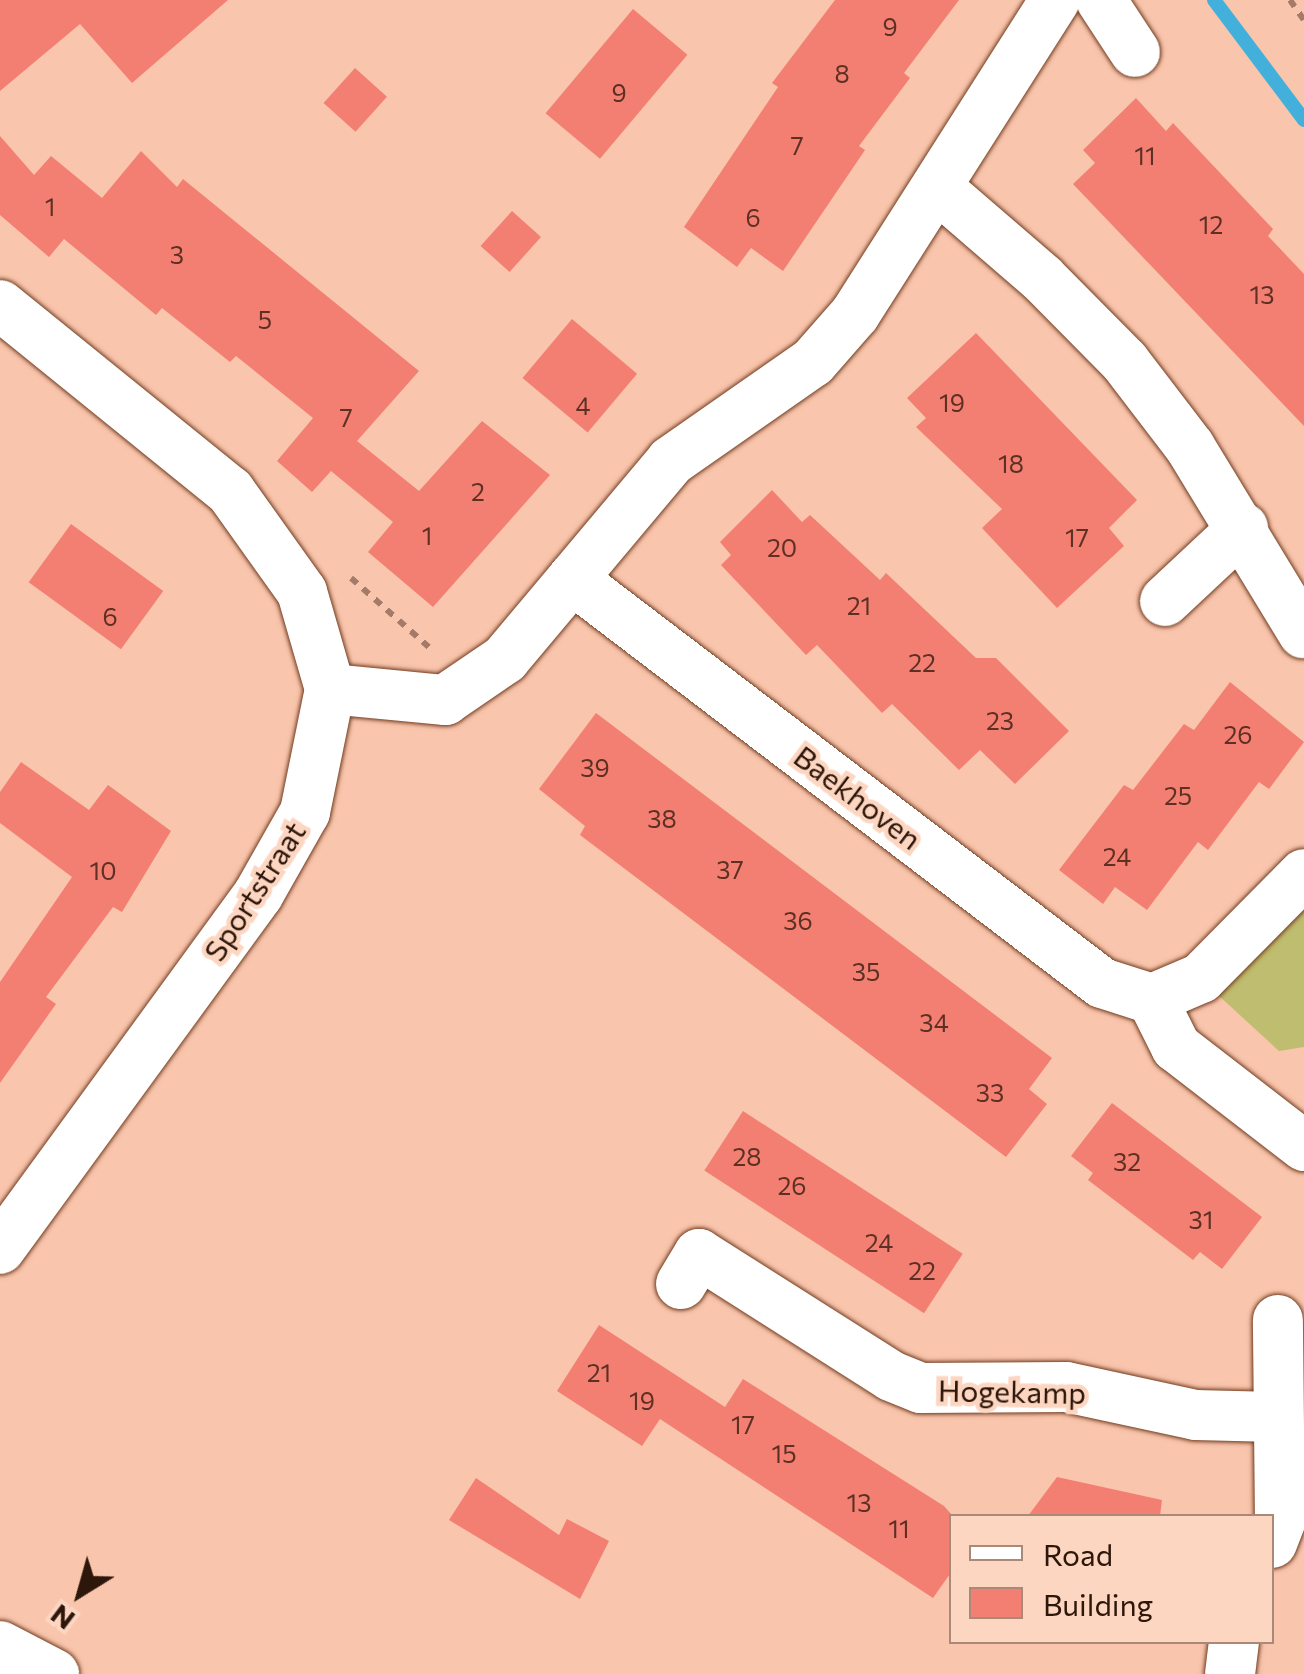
<!DOCTYPE html>
<html>
<head>
<meta charset="utf-8">
<style>
	body { margin:0 }
	#map { position:relative; width:1304px; height:1674px; overflow:hidden; background:#f9c5ac; font-family:Commissioner,sans-serif }
	div>[style] { position:absolute }
	.green>* { inset:0; background:#bfbd6f }
	.stream>* { height:14px; margin:-7px; padding:0 7px; transform-origin:7px; border-radius:7px; background:#42b0da }
	.building>* { inset:0; background:#f37f73; transform-origin:0 0 }
	.path>* { height:6px; margin-top:-3px; transform-origin:0; background:repeating-linear-gradient(90deg,#a37b68 0 8px,transparent 0 16px) }
	.roads { filter:drop-shadow(0 0 2px #723c1f) drop-shadow(0 0 2px #723c1f) }
	.minor>* { height:50px; margin:-25px; padding:0 25px; transform-origin:25px; border-radius:25px; background:#fff }
	span { translate:-50% -50%; white-space:nowrap; text-align:center; line-height:1.15; -webkit-text-stroke:9px #fdd6c2; paint-order:stroke }
	.number-label { font-size:25px; color:#5e3024 }
	.number-label span { -webkit-text-stroke-width:0 }
	.street-label { font-size:30px; color:#2d160a }
	.legend { position:absolute; left:949px; top:1514px; width:325px; height:130px; box-sizing:border-box; background:#fdd6c2; border:2px solid #aa8978; margin:0; padding:12px 18px; list-style:none; font-size:30px; color:#2d160a }
	.legend li { display:flex; align-items:center; gap:20px; height:50px }
	.legend b { width:50px; border:2px solid #aa8978 }
	.north { position:absolute; left:30px; top:1544px; width:100px; height:100px; -webkit-text-stroke:8px #fdd6c2; paint-order:stroke; rotate:217deg; font-size:28px; font-weight:700; line-height:40px; text-align:center; color:#2d160a }
	.north::after { content:''; display:block; margin:auto; width:35px; height:45px; background:#2d160a; clip-path:polygon(50% 0,100% 100%,50% 72%,0 100%) }
</style>
</head>
<body>
<div id="map">
	<div class="green">
		<div style="clip-path:polygon(1304px 907px,1304px 1047px,1279px 1051px,1217px 994px)"></div>
	</div>
	<div class="stream">
		<div style="left:1214px;top:0;width:150px;rotate:53.1deg"></div>
	</div>
	<div class="building">
		<div style="clip-path:polygon(0 0,228px 0,132px 83px,80px 24px,0 91px)"></div>
		<div style="clip-path:polygon(835px 0,959px 0,904px 73px,910px 78px,859px 146px,865px 150px,783px 271px,751px 248px,737px 267px,684px 227px,778px 87px,772px 83px)"></div>
		<div style="left:633px;top:9px;width:71px;height:136px;rotate:40deg"></div>
		<div style="left:355px;top:68px;width:43px;height:47px;rotate:42deg"></div>
		<div style="clip-path:polygon(1136px 98px,1166px 131px,1173px 123px,1273px 229px,1268px 236px,1304px 274px,1304px 426px,1073px 184px,1095px 163px,1083px 150px)"></div>
		<div style="clip-path:polygon(0 136px,34px 175px,51px 156px,102px 198px,141px 151px,177px 187px,183px 179px,419px 371px,357px 441px,419px 491px,482px 421px,550px 475px,433px 607px,368px 552px,393px 522px,331px 471px,312px 492px,277px 461px,313px 418px,236px 356px,230px 362px,162px 308px,156px 315px,64px 239px,49px 257px,0 215px)"></div>
		<div style="left:512px;top:211px;width:39px;height:47px;rotate:42deg"></div>
		<div style="left:572px;top:319px;width:85px;height:77px;rotate:40deg"></div>
		<div style="clip-path:polygon(976px 333px,1137px 500px,1109px 528px,1124px 546px,1057px 608px,982px 528px,1002px 509px,916px 427px,926px 418px,907px 398px)"></div>
		<div style="clip-path:polygon(772px 490px,802px 522px,810px 515px,880px 580px,886px 573px,976px 658px,996px 658px,1069px 731px,1015px 784px,980px 750px,959px 770px,892px 704px,882px 713px,817px 645px,806px 655px,721px 565px,731px 555px,720px 542px)"></div>
		<div style="left:71px;top:524px;width:114px;height:72px;rotate:36deg"></div>
		<div style="clip-path:polygon(1230px 682px,1304px 742px,1269px 789px,1259px 782px,1208px 850px,1198px 842px,1147px 910px,1115px 887px,1103px 904px,1059px 870px,1124px 785px,1133px 790px,1184px 724px,1194px 730px)"></div>
		<div style="clip-path:polygon(596px 713px,1052px 1058px,1029px 1089px,1047px 1104px,1006px 1157px,580px 835px,585px 826px,539px 789px)"></div>
		<div style="clip-path:polygon(21px 762px,89px 810px,108px 785px,171px 831px,122px 912px,113px 907px,46px 997px,56px 1004px,0 1083px,0 982px,72px 877px,0 823px,0 792px)"></div>
		<div style="clip-path:polygon(1112px 1103px,1262px 1217px,1222px 1269px,1200px 1252px,1193px 1260px,1088px 1180px,1093px 1173px,1071px 1156px)"></div>
		<div style="left:743px;top:1111px;width:262px;height:71px;rotate:33deg"></div>
		<div style="clip-path:polygon(599px 1325px,725px 1407px,743px 1379px,944px 1506px,952px 1515px,952px 1571px,933px 1598px,660px 1419px,642px 1446px,557px 1391px)"></div>
		<div style="clip-path:polygon(1057px 1477px,1162px 1500px,1160px 1516px,1028px 1516px)"></div>
		<div style="clip-path:polygon(476px 1478px,559px 1535px,567px 1519px,609px 1541px,580px 1599px,449px 1520px)"></div>
	</div>
	<div class="path">
		<div style="left:1290px;top:0;width:24px;rotate:55deg"></div>
		<div style="left:351px;top:578px;width:107px;rotate:41.6deg"></div>
	</div>
	<div class="roads">
		<div class="minor">
			<div style="left:1101px;top:0;width:62px;rotate:56.8deg"></div>
			<div style="left:940px;top:190px;width:135px;rotate:40.8deg"></div>
			<div style="left:1042px;top:278px;width:118px;rotate:45.3deg"></div>
			<div style="left:1125px;top:362px;width:107px;rotate:52.6deg"></div>
			<div style="left:1190px;top:447px;width:218px;rotate:58.7deg"></div>
			<div style="left:0;top:305px;width:296px;rotate:39deg"></div>
			<div style="left:230px;top:491px;width:124px;rotate:54.5deg"></div>
			<div style="left:302px;top:592px;width:101px;rotate:73.9deg"></div>
			<div style="left:330px;top:689px;width:126px;rotate:101.5deg"></div>
			<div style="left:305px;top:812px;width:95px;rotate:119.5deg"></div>
			<div style="left:258px;top:895px;width:438px;rotate:126.1deg"></div>
			<div style="left:572px;top:579px;width:666px;rotate:37.32deg"></div>
			<div style="left:1102px;top:983px;width:52px;rotate:17.7deg"></div>
			<div style="left:1152px;top:999px;width:53px;rotate:-23.2deg"></div>
			<div style="left:1201px;top:978px;width:146px;rotate:-45.3deg"></div>
			<div style="left:1165px;top:601px;width:107px;rotate:-43.1deg"></div>
			<div style="left:330px;top:689px;width:116px;rotate:5.5deg"></div>
			<div style="left:445px;top:700px;width:73px;rotate:-34.3deg"></div>
			<div style="left:505px;top:659px;width:258px;rotate:-50deg"></div>
			<div style="left:671px;top:461px;width:173px;rotate:-34.9deg"></div>
			<div style="left:813px;top:362px;width:64px;rotate:-48.8deg"></div>
			<div style="left:855px;top:314px;width:372px;rotate:-57.5deg"></div>
			<div style="left:1152px;top:999px;width:54px;rotate:63.4deg"></div>
			<div style="left:1176px;top:1047px;width:162px;rotate:37.7deg"></div>
			<div style="left:681px;top:1284px;width:35px;rotate:-59deg"></div>
			<div style="left:699px;top:1254px;width:227px;rotate:32.4deg"></div>
			<div style="left:891px;top:1376px;width:32px;rotate:22deg"></div>
			<div style="left:921px;top:1388px;width:145px;rotate:-0.4deg"></div>
			<div style="left:1066px;top:1387px;width:132px;rotate:12.2deg"></div>
			<div style="left:1195px;top:1415px;width:81px;rotate:1.4deg"></div>
			<div style="left:1272px;top:1543px;width:22px;rotate:-69deg"></div>
			<div style="left:1280px;top:1522px;width:202px;rotate:-90.6deg"></div>
			<div style="left:0;top:1646px;width:61px;rotate:27.4deg"></div>
			<div style="left:1230px;top:1674px;width:32px;rotate:-83deg"></div>
		</div>
	</div>
	<div class="number-label">
		<span style="left:890px;top:26px">9</span>
		<span style="left:842px;top:73px">8</span>
		<span style="left:619px;top:92px">9</span>
		<span style="left:797px;top:145px">7</span>
		<span style="left:1145px;top:155px">11</span>
		<span style="left:50px;top:206px">1</span>
		<span style="left:753px;top:217px">6</span>
		<span style="left:1211px;top:224px">12</span>
		<span style="left:177px;top:254px">3</span>
		<span style="left:1262px;top:294px">13</span>
		<span style="left:265px;top:319px">5</span>
		<span style="left:952px;top:402px">19</span>
		<span style="left:583px;top:405px">4</span>
		<span style="left:346px;top:417px">7</span>
		<span style="left:1011px;top:463px">18</span>
		<span style="left:478px;top:491px">2</span>
		<span style="left:427px;top:535px">1</span>
		<span style="left:1077px;top:537px">17</span>
		<span style="left:782px;top:547px">20</span>
		<span style="left:859px;top:605px">21</span>
		<span style="left:110px;top:616px">6</span>
		<span style="left:922px;top:662px">22</span>
		<span style="left:1000px;top:720px">23</span>
		<span style="left:1238px;top:734px">26</span>
		<span style="left:595px;top:767px">39</span>
		<span style="left:1178px;top:795px">25</span>
		<span style="left:662px;top:818px">38</span>
		<span style="left:1117px;top:856px">24</span>
		<span style="left:730px;top:869px">37</span>
		<span style="left:103px;top:870px">10</span>
		<span style="left:798px;top:920px">36</span>
		<span style="left:866px;top:971px">35</span>
		<span style="left:934px;top:1022px">34</span>
		<span style="left:990px;top:1092px">33</span>
		<span style="left:747px;top:1156px">28</span>
		<span style="left:1127px;top:1161px">32</span>
		<span style="left:792px;top:1185px">26</span>
		<span style="left:1201px;top:1219px">31</span>
		<span style="left:879px;top:1242px">24</span>
		<span style="left:922px;top:1270px">22</span>
		<span style="left:599px;top:1372px">21</span>
		<span style="left:642px;top:1400px">19</span>
		<span style="left:743px;top:1424px">17</span>
		<span style="left:784px;top:1453px">15</span>
		<span style="left:859px;top:1502px">13</span>
		<span style="left:899px;top:1528px">11</span>
	</div>
	<div class="street-label">
		<span style="left:858px;top:797px;rotate:37deg">Baekhoven</span>
		<span style="left:254px;top:891px;rotate:-57deg">Sportstraat</span>
		<span style="left:1012px;top:1391px;rotate:1deg">Hogekamp</span>
	</div>
	<ul class="legend">
	<li><b style="height:12px;background:#fff"></b>Road</li>
	<li><b style="height:28px;background:#f37f73"></b>Building</li>
	</ul>
	<div class="north">N</div>
</div>
</body>
</html>
